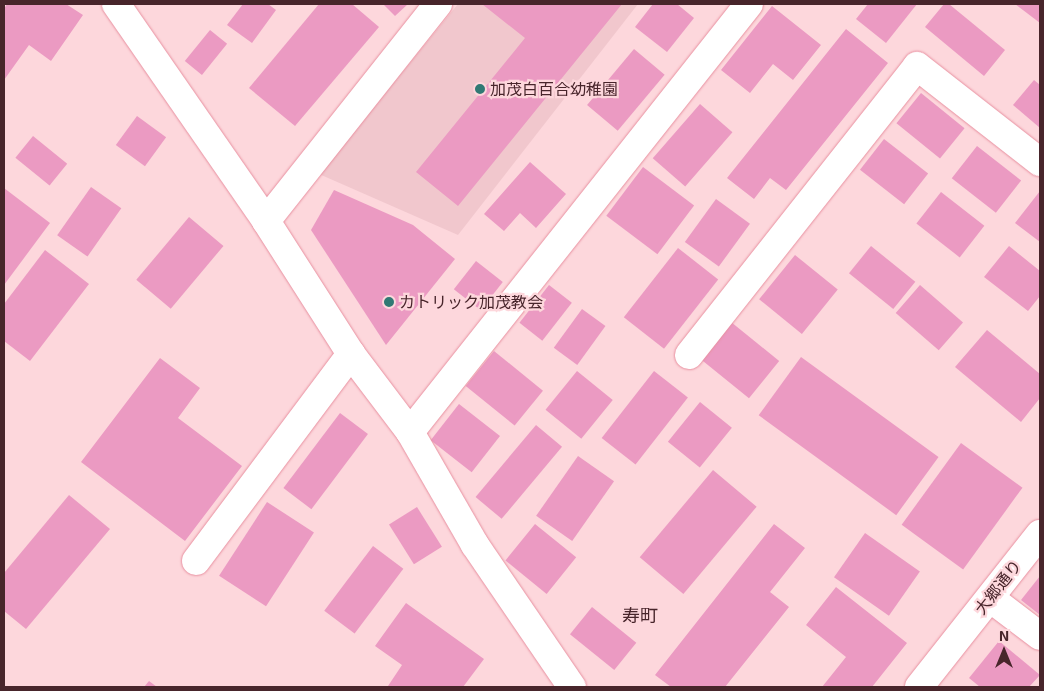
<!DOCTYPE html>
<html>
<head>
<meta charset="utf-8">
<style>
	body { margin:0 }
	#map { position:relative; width:1044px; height:691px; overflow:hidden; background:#fdd7dc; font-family:"Exo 2","Noto Sans JP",sans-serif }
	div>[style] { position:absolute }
	.built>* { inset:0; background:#f1c7cd }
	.building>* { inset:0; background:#eb9ac2; transform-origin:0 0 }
	.roads { filter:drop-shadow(0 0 1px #e890a0) drop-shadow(0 0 1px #e890a0) }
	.minor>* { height:28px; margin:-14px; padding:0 14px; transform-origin:14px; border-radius:14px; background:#fff }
	.tertiary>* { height:28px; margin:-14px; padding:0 14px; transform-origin:14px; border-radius:14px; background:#fff }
	.dots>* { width:14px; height:14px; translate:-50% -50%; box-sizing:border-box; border:2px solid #fdd7dc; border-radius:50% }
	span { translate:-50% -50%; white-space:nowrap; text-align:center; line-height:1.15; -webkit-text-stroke:4.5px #fdd7dc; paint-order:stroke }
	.poi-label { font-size:16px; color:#48252b }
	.left { translate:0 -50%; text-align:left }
	.street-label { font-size:16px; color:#48252b }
	.neighbourhood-label { font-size:18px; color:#48252b }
	.frame { position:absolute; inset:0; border:5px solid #48252b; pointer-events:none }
	.north { position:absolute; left:979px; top:626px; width:50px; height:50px; -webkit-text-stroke:4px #fdd7dc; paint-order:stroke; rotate:0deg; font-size:14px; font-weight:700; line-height:20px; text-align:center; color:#48252b }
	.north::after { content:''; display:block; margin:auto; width:18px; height:22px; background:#48252b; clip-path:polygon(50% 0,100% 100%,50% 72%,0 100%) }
</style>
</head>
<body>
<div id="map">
	<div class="built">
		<div style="clip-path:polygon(458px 4px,638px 4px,458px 235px,319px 174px)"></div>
	</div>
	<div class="building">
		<div style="clip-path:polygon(7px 4px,66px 4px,83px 15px,51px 61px,29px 45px,4px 80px,4px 9px)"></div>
		<div style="clip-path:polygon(243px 4px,268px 4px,276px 10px,252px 43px,227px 25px)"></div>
		<div style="clip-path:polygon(319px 4px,352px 4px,379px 27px,295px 126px,249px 88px)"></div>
		<div style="clip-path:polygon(383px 4px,408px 4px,395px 16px)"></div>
		<div style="clip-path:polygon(482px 4px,622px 4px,458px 206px,416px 172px,525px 38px)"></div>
		<div style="clip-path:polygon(653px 4px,677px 4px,694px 18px,667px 52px,635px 27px)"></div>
		<div style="clip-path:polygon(868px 4px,917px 4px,886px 43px,856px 19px)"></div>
		<div style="clip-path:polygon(944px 4px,949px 4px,1005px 50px,984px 76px,925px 27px)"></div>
		<div style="clip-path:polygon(1015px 4px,1040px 4px,1040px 23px)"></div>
		<div style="clip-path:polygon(772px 6px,821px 45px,793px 80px,773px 64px,750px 93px,721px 70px)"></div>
		<div style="clip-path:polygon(846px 29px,888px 63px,786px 190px,770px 178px,754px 199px,727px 178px)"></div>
		<div style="left:210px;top:30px;width:22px;height:40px;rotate:39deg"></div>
		<div style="left:634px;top:49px;width:40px;height:73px;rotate:40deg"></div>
		<div style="clip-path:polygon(1034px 80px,1040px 85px,1040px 128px,1013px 105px)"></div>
		<div style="left:921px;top:93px;width:56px;height:39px;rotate:39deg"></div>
		<div style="left:700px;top:104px;width:43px;height:72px;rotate:41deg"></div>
		<div style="left:137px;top:116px;width:36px;height:36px;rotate:36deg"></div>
		<div style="left:33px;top:136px;width:44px;height:28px;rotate:39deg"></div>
		<div style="left:884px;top:139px;width:56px;height:39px;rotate:38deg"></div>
		<div style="left:977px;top:146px;width:56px;height:41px;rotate:38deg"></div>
		<div style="clip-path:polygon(530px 162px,566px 194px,536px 228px,520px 213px,504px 231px,484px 214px)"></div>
		<div style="left:643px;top:167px;width:64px;height:61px;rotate:37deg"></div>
		<div style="left:91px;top:187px;width:37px;height:59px;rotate:35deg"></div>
		<div style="clip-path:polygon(4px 188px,50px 223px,4px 285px)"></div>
		<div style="clip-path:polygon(334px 190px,413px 225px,455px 259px,386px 345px,311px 230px)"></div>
		<div style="clip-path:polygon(1040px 191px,1040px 242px,1015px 223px)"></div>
		<div style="left:941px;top:192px;width:55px;height:40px;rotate:38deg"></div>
		<div style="left:716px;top:199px;width:42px;height:53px;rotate:36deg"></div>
		<div style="left:189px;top:217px;width:45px;height:82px;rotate:40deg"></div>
		<div style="left:871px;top:246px;width:57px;height:35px;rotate:39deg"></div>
		<div style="clip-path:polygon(1009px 246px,1040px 271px,1040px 296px,1028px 311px,984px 277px)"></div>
		<div style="left:678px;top:248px;width:51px;height:88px;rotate:38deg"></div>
		<div style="clip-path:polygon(45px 250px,89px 284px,30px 361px,4px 341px,4px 304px)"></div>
		<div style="left:795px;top:255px;width:55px;height:57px;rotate:39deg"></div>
		<div style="left:476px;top:261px;width:34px;height:36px;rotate:38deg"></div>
		<div style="left:549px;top:285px;width:29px;height:48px;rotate:38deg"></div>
		<div style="left:920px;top:285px;width:57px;height:37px;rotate:41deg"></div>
		<div style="left:582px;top:309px;width:29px;height:48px;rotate:36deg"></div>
		<div style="left:731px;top:322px;width:62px;height:48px;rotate:39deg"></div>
		<div style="clip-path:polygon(987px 330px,1040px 374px,1040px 398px,1021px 422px,955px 367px)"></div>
		<div style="left:494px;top:351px;width:63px;height:45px;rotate:39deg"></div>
		<div style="left:801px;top:357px;width:170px;height:72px;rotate:36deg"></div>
		<div style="clip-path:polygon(160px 358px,200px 388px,178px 418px,242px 466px,185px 541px,81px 462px)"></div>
		<div style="left:577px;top:371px;width:46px;height:50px;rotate:39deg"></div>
		<div style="left:654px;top:371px;width:43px;height:85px;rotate:38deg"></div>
		<div style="left:700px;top:402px;width:41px;height:51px;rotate:39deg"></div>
		<div style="left:459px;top:404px;width:52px;height:46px;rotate:38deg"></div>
		<div style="left:340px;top:413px;width:35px;height:94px;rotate:37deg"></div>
		<div style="left:536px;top:425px;width:34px;height:94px;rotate:40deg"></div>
		<div style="left:961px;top:443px;width:76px;height:101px;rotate:36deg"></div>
		<div style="left:578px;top:456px;width:44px;height:73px;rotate:35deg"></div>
		<div style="left:713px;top:470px;width:57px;height:114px;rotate:40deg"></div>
		<div style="clip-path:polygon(69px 495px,110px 529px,26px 629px,4px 611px,4px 573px)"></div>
		<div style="left:267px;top:502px;width:56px;height:88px;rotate:33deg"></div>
		<div style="left:417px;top:507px;width:47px;height:33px;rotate:58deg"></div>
		<div style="left:535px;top:524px;width:53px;height:47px;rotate:39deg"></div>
		<div style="clip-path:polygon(774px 524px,805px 548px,770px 592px,789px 607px,725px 687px,671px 687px,655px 675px)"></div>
		<div style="left:865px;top:533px;width:67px;height:54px;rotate:35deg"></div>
		<div style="left:373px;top:546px;width:38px;height:81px;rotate:37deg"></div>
		<div style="clip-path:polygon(1040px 576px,1040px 615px,1021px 600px)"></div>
		<div style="clip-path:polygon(836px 587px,907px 643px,872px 687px,822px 687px,846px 657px,806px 625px)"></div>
		<div style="clip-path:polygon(406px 603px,484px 659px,463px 687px,388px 686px,402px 665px,375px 646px)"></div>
		<div style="left:592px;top:607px;width:57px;height:35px;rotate:39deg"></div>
		<div style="clip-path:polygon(999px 641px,1040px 675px,1029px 687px,980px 687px,969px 678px)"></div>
		<div style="clip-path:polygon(149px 681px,157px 687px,144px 687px)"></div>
	</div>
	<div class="roads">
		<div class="minor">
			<div style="left:116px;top:4px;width:264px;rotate:55.3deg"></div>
			<div style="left:266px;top:221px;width:158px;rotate:57.4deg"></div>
			<div style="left:351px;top:354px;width:98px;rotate:52.9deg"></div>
			<div style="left:410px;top:432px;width:130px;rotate:60.1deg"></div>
			<div style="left:475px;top:545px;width:172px;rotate:55.7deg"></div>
			<div style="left:266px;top:221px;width:277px;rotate:-51.6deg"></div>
			<div style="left:689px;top:355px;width:368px;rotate:-51.7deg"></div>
			<div style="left:917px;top:66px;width:156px;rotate:38deg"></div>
			<div style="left:410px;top:432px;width:546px;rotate:-51.62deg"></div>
			<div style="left:196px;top:561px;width:259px;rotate:-53.2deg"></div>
			<div style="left:990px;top:598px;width:63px;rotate:37.2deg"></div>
		</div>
		<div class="tertiary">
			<div style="left:919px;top:687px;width:195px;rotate:-51.7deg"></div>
		</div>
	</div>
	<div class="dots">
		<div style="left:480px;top:89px;background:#317974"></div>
		<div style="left:389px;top:302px;background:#317974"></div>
	</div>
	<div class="poi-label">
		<span class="left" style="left:490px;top:89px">加茂白百合幼稚園</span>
		<span class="left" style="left:399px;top:302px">カトリック加茂教会</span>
	</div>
	<div class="street-label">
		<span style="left:998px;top:587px;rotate:-52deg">大郷通り</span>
	</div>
	<div class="neighbourhood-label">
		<span style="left:640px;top:615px">寿町</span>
	</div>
	<div class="frame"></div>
	<div class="north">N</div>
</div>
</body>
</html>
